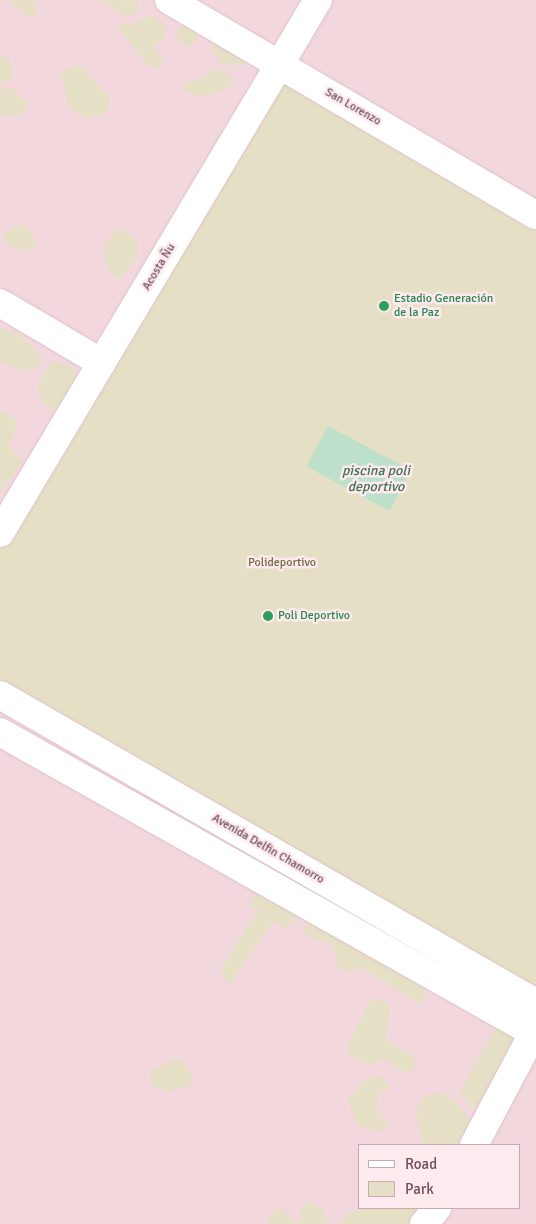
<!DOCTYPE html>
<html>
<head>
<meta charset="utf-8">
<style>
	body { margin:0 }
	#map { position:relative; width:536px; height:1224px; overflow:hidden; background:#f9e5e8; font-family:Signika,sans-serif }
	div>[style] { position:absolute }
	.residential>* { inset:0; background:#f2d7dd }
	.green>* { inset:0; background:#e5dfc5 }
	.round { border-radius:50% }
	.water>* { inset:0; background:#bce0c9; transform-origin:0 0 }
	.roads { filter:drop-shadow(0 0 1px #ddc1ca) drop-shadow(0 0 1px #ddc1ca) }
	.minor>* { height:28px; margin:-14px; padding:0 14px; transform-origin:14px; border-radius:14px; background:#fff }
	.dots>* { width:14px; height:14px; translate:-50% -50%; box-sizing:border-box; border:2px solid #fdeaee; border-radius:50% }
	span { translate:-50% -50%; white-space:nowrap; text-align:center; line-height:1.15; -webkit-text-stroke:5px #fdeaee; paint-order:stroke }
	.street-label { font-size:12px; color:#6f4d5c }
	.leisure-label { font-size:12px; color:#27864d }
	.left { translate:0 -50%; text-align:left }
	.park-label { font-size:12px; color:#6e6a44 }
	.water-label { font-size:14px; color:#437254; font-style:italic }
	.legend { position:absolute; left:358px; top:1144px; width:162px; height:65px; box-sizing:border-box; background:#fdeaee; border:1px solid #c4abb4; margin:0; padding:6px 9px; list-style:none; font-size:15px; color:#6f4d5c }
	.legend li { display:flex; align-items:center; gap:10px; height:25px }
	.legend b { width:25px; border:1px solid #c4abb4 }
</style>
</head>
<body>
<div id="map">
	<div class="residential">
		<div style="clip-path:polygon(evenodd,0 0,536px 0,536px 1224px,0 1224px,0 0,360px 1145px,520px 1145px,520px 1208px,360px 1208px,360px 1145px)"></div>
	</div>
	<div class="green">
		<div style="clip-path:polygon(11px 0,33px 0,37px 14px,26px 17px)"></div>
		<div style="clip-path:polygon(99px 0,137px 1px,138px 7px,134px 14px,125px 16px)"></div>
		<div style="clip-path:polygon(149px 15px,166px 25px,164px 39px,153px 44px,163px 62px,159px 69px,147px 65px,119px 28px,121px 24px,134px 24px)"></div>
		<div class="round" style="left:177px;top:25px;width:20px;height:20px"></div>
		<div style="clip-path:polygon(215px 41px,248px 60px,245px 64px,223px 65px,211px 48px)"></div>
		<div style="clip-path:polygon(0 56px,8px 58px,11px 68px,12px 76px,7px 82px,0 82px)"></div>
		<div style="clip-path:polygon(81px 65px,110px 98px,107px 110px,88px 120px,69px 108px,61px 73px,68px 67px)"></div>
		<div style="clip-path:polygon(217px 67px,231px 75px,232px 84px,225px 90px,201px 97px,185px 91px,183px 83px,197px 81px)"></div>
		<div style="clip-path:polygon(281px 78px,536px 223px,536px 1003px,398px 933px,391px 938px,335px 911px,330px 902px,346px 900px,0 695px,0 536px)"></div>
		<div style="clip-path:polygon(0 86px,14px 90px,29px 105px,20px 114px,0 116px)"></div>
		<div style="clip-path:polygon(23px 224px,29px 229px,37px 244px,23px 252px,6px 244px,3px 236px,15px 225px)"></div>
		<div style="clip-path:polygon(116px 229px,125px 230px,138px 243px,136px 259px,121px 278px,113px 275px,108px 269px,105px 252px,106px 244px)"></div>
		<div style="clip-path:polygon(0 328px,19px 334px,38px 352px,40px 360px,37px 367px,21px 371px,0 361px)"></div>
		<div style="clip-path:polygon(53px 361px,69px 366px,80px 378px,61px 410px,53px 410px,40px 399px,38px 382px)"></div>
		<div style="clip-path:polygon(0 411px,19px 421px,9px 444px,22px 464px,0 492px)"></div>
		<div style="clip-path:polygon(262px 891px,297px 915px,287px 929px,275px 922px,268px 929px,230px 984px,222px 977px,222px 966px,258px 911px,270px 912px,252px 908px,250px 900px)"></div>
		<div style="clip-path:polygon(311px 924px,344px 929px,419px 983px,424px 989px,425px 998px,419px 1003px,360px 967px,344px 972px,337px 966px,335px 948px,329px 942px,320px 942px,304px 933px,303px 929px)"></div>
		<div style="clip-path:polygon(376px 998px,384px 1000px,390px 1007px,385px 1039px,412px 1056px,416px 1064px,410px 1071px,402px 1072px,396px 1065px,381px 1059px,374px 1064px,366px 1063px,350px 1055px,346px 1048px,369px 1003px)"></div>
		<div style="clip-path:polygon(502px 1023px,525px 1042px,487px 1108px,470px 1107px,460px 1093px,491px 1035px)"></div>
		<div style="clip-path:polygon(175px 1059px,184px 1063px,191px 1073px,190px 1085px,169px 1092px,154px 1087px,150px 1080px,152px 1071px)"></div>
		<div style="clip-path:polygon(380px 1075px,390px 1087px,378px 1096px,376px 1104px,388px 1126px,382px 1132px,357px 1125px,348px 1099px,365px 1080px)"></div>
		<div style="clip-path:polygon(438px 1092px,453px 1098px,469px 1118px,470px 1135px,465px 1141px,452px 1145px,423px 1145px,416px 1113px,422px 1098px)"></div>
		<div style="clip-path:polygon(309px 1201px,323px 1210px,329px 1224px,267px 1224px,271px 1213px,279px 1207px,292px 1218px,286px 1218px,299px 1222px,302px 1205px)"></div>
		<div style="clip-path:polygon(363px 1208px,431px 1208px,418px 1224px,339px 1224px,348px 1214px)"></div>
	</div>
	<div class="water">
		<div style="left:328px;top:426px;width:94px;height:46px;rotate:28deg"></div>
	</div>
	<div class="roads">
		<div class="minor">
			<div style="left:169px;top:0;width:425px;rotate:30.4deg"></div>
			<div style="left:0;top:303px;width:118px;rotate:30.5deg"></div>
			<div style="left:0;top:533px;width:621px;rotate:-59.18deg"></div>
			<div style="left:0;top:695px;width:618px;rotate:29.88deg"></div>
			<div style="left:0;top:732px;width:615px;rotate:29.4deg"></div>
			<div style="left:474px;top:1145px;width:132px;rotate:-62.1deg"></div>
			<div style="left:424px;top:1224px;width:21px;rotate:-51deg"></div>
		</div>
	</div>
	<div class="dots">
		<div style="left:384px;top:306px;background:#2e9e5b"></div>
		<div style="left:268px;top:616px;background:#2e9e5b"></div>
	</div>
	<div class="street-label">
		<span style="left:353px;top:107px;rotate:30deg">San Lorenzo</span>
		<span style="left:159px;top:267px;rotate:-59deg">Acosta Ñu</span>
		<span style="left:268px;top:849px;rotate:30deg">Avenida Delfin Chamorro</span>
	</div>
	<div class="leisure-label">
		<span class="left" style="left:394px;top:306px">Estadio Generación<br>de la Paz</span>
		<span class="left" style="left:278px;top:616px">Poli Deportivo</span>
	</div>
	<div class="park-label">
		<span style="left:282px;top:563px">Polideportivo</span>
	</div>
	<div class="water-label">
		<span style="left:376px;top:479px">piscina poli<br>deportivo</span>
	</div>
	<ul class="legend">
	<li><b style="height:6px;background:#fff"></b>Road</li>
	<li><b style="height:14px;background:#e5dfc5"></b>Park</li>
	</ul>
</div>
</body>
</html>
